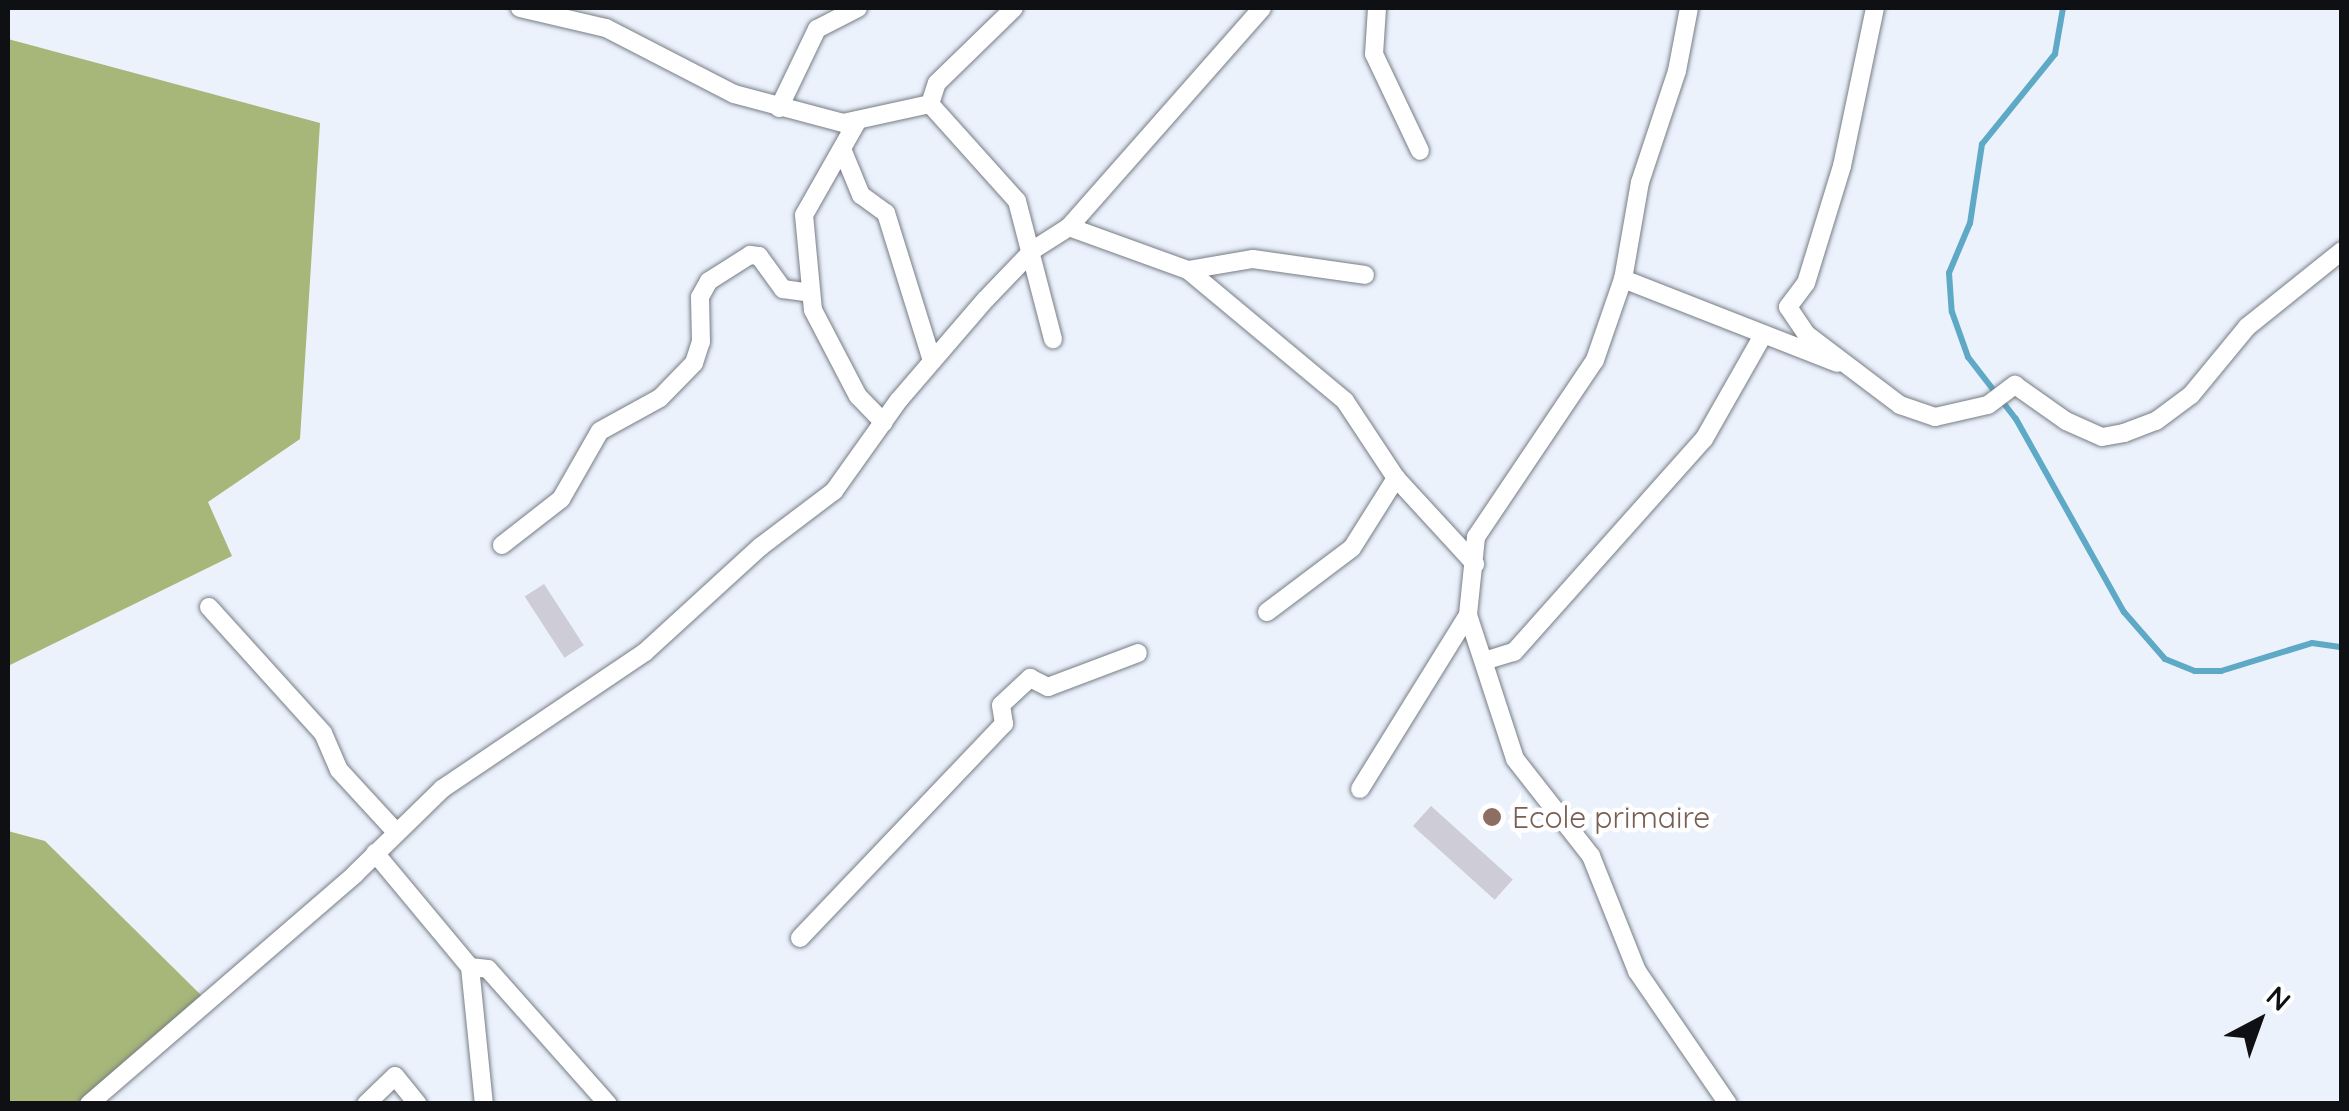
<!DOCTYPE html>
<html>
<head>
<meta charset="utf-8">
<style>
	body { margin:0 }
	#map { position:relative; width:2349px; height:1111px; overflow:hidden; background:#ebf2fc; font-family:Quicksand,sans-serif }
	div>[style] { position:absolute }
	.forest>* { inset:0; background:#a7b679 }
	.stream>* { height:6px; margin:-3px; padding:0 3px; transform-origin:3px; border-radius:3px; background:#5ea9c5 }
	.building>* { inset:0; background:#cdccd7; transform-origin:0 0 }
	.roads { filter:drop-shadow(0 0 2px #777d85) drop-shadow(0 0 2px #777d85) }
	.street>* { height:18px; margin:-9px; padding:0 9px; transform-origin:9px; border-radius:9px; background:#fff }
	.dots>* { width:28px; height:28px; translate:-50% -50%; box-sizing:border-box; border:5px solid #fff; border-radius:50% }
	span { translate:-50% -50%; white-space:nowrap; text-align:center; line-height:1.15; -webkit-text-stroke:9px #fff; paint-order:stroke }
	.education-label { font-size:30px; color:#785e54 }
	.left { translate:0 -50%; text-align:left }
	.frame { position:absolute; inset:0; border:10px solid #0e1013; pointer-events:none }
	.north { position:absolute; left:2209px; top:971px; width:100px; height:100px; -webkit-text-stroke:8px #fff; paint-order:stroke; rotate:41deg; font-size:28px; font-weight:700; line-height:40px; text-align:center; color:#0e1013 }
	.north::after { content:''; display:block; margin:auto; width:35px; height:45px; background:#0e1013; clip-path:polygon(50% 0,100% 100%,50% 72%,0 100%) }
</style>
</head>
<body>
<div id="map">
	<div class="forest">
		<div style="clip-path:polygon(8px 39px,320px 123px,300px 439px,208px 502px,232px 556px,8px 666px)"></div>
		<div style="clip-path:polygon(8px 831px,45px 841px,205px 999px,89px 1103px,8px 1103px)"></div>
	</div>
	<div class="stream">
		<div style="left:2063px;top:8px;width:47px;rotate:99.9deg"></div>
		<div style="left:2055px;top:54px;width:116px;rotate:129deg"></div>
		<div style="left:1982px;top:144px;width:80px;rotate:98.6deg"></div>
		<div style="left:1970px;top:223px;width:54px;rotate:112.8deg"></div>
		<div style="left:1949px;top:273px;width:39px;rotate:86deg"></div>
		<div style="left:1952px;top:312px;width:48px;rotate:70.4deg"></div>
		<div style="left:1968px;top:357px;width:78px;rotate:52.3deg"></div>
		<div style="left:2016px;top:419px;width:221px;rotate:60.8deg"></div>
		<div style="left:2124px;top:612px;width:62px;rotate:48.9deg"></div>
		<div style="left:2165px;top:659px;width:32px;rotate:22deg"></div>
		<div style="left:2195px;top:671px;width:26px"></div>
		<div style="left:2221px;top:671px;width:95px;rotate:-17.1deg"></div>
		<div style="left:2312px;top:643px;width:30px;rotate:8deg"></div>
	</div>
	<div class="building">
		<div style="left:544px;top:584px;width:73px;height:23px;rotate:57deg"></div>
		<div style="left:1431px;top:806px;width:110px;height:27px;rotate:42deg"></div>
	</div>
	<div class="roads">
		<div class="street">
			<div style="left:520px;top:8px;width:88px;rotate:13.1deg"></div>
			<div style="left:606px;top:28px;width:144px;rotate:27.3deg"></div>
			<div style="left:734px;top:94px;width:113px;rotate:14.9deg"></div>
			<div style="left:843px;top:123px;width:89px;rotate:-12.3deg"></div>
			<div style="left:930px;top:104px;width:130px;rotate:48.1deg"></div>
			<div style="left:1017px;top:201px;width:143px;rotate:75.4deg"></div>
			<div style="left:1377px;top:8px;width:46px;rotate:93.7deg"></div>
			<div style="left:1374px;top:54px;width:107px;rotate:64.6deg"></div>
			<div style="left:1689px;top:8px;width:64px;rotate:100.8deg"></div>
			<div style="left:1677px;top:71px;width:117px;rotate:108.4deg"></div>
			<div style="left:1640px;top:182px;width:98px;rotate:99.9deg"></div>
			<div style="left:1623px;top:279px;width:86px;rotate:109.1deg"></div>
			<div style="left:1595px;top:360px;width:213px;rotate:123.9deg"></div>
			<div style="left:1476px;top:537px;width:78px;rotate:95.9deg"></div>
			<div style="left:1468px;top:615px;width:151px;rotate:71.9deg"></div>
			<div style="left:1515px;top:759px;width:123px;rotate:51.9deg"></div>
			<div style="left:1591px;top:856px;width:124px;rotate:68.2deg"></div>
			<div style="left:1637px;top:971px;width:161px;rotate:55.6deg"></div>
			<div style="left:1875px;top:8px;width:161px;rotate:101.8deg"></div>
			<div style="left:1842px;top:166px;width:122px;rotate:107.1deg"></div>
			<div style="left:1806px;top:283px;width:30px;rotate:127deg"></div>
			<div style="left:1788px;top:307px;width:32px;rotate:56deg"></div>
			<div style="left:1806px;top:334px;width:118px;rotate:37.1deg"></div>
			<div style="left:1900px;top:405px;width:37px;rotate:19deg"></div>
			<div style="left:1935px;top:417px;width:54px;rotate:-12.8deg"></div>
			<div style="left:1988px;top:405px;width:34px;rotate:-37deg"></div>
			<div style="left:2015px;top:385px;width:62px;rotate:35.2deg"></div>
			<div style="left:2066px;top:421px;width:39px;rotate:24deg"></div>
			<div style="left:2102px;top:437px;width:22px;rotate:-10deg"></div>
			<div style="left:2124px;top:433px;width:34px;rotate:-21deg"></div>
			<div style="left:2156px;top:421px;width:44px;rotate:-36.6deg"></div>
			<div style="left:2191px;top:395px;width:88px;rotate:-50.5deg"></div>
			<div style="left:2247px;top:327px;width:122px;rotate:-38.7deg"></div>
			<div style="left:930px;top:104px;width:22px;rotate:-72deg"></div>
			<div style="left:937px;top:83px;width:107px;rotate:-44.2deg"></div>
			<div style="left:779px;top:108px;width:88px;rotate:-64.3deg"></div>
			<div style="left:817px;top:29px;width:46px;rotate:-27.1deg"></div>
			<div style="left:858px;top:120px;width:109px;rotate:119.6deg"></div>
			<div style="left:804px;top:215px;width:95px;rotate:84.6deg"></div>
			<div style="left:813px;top:310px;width:97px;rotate:62.4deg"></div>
			<div style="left:858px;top:396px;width:37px;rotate:46deg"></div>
			<div style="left:842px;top:149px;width:50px;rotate:67.6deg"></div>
			<div style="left:861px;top:195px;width:31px;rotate:36deg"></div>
			<div style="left:886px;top:213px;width:155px;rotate:72.7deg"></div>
			<div style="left:1069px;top:227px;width:127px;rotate:19.9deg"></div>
			<div style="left:1188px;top:270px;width:66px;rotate:-9.6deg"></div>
			<div style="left:1253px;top:259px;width:113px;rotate:8.1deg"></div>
			<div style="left:1188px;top:270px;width:204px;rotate:39.8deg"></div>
			<div style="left:1345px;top:401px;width:92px;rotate:56.5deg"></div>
			<div style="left:1396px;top:478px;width:117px;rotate:47.4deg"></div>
			<div style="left:1623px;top:279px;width:230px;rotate:21.4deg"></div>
			<div style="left:502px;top:545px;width:75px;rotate:-37.9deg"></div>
			<div style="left:561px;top:499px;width:78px;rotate:-60.2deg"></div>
			<div style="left:600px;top:431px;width:68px;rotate:-28.8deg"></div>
			<div style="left:660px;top:398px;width:49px;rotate:-45.8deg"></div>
			<div style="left:694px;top:363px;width:22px;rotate:-72deg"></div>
			<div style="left:701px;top:342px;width:45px;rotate:-91.3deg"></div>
			<div style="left:700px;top:297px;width:18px;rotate:-61deg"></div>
			<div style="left:709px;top:281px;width:49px;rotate:-32.4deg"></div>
			<div style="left:750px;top:255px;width:9px;rotate:6deg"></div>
			<div style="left:759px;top:256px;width:41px;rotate:54deg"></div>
			<div style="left:783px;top:289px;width:28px;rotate:8deg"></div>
			<div style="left:209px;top:607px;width:170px;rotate:47.9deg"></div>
			<div style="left:323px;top:733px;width:40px;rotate:66.6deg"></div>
			<div style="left:339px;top:770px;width:84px;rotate:47.4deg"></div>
			<div style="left:1267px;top:612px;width:106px;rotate:-37deg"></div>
			<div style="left:1352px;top:548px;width:83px;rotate:-57.8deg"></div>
			<div style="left:1484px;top:661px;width:31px;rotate:-17deg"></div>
			<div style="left:1514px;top:652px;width:285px;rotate:-48.3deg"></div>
			<div style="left:1704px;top:439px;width:117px;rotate:-60.4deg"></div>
			<div style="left:1360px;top:789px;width:205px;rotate:-58.2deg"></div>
			<div style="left:375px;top:853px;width:148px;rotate:50.2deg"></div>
			<div style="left:470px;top:967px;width:138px;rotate:84.2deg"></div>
			<div style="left:800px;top:938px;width:296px;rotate:-46.4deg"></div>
			<div style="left:1004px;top:724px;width:19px;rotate:-99deg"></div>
			<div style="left:1001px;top:705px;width:40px;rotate:-43deg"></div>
			<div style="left:1030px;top:678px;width:20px;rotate:27deg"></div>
			<div style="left:1048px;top:687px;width:96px;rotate:-20.7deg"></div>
			<div style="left:470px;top:967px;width:18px;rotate:6deg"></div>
			<div style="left:488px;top:969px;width:181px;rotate:48.4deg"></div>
			<div style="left:89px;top:1104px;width:352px;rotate:-40.8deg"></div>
			<div style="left:355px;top:874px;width:122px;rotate:-44.3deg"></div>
			<div style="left:442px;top:789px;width:245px;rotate:-34deg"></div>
			<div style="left:645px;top:652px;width:156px;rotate:-42.4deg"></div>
			<div style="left:760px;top:547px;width:93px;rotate:-37.1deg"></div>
			<div style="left:834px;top:491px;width:112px;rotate:-54.5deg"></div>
			<div style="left:899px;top:400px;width:133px;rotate:-49.3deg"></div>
			<div style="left:986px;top:299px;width:68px;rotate:-46.2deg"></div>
			<div style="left:1033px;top:250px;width:43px;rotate:-32.6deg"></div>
			<div style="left:1069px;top:227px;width:292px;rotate:-48.6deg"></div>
			<div style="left:366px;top:1104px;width:40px;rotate:-44deg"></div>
			<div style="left:395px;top:1076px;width:36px;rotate:51deg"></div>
		</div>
	</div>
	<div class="dots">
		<div style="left:1492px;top:817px;background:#8d6e63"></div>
	</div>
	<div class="education-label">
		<span class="left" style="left:1512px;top:817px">Ecole primaire</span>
	</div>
	<div class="frame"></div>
	<div class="north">N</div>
</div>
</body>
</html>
